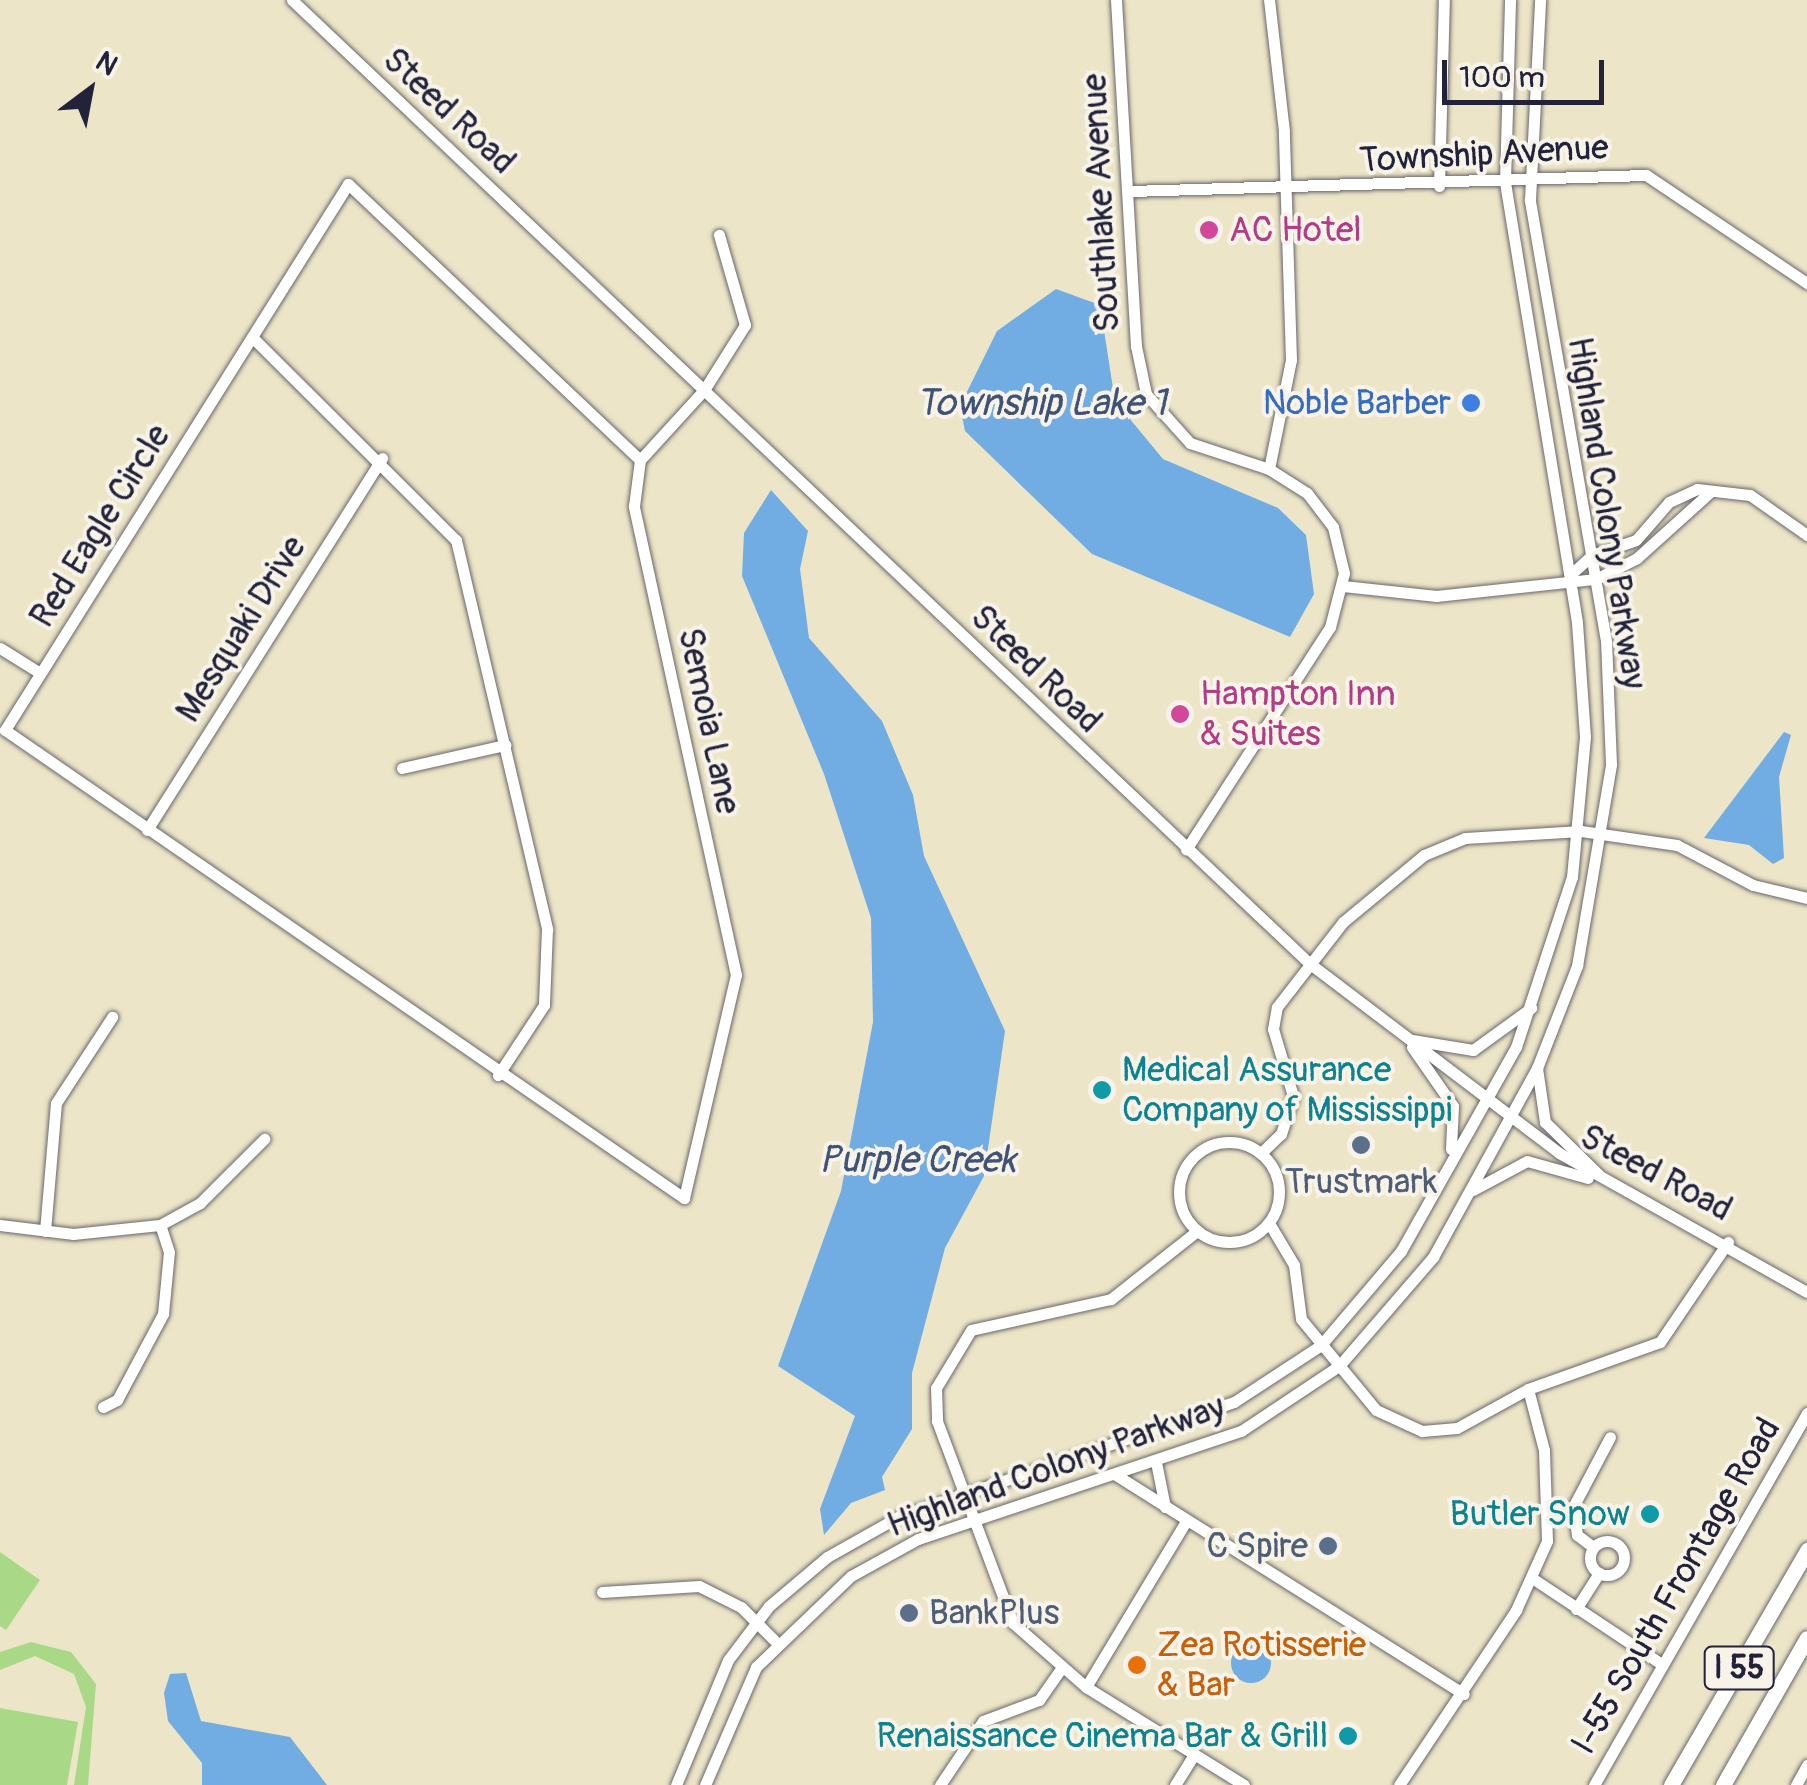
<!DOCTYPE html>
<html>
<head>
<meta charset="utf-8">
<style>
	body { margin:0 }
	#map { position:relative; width:1807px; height:1785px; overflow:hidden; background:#ece5c7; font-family:Pangolin,sans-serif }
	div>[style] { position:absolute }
	.green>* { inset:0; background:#a9d987 }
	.water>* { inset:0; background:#71ade3 }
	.round { border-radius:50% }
	.roads { filter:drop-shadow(0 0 2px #69666c) drop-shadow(0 0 2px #69666c) }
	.minor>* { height:11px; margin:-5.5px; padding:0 5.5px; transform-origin:5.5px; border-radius:5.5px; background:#fff }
	.minor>.ring { margin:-5.5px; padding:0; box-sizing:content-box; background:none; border:11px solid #fff; border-radius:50% }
	.highway>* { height:15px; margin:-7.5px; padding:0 7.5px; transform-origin:7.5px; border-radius:7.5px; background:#fff }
	.dots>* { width:28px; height:28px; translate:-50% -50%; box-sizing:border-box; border:5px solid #f7f3e8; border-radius:50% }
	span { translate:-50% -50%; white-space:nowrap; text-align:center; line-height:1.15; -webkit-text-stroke:8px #f7f3e8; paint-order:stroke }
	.shield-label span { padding:2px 8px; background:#f7f3e8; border:2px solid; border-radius:8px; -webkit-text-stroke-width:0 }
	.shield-label { font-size:32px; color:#22223b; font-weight:700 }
	.street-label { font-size:35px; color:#22223b }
	.hotel-label { font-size:35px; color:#b23c85 }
	.left { translate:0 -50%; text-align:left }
	.shop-label { font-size:35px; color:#366cbe }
	.right { translate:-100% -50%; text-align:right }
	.culture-label { font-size:35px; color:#0d838f }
	.service-label { font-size:35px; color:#4e5e75 }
	.food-label { font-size:35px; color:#c56008 }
	.water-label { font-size:38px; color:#3e5376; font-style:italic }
	.north { position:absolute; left:40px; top:40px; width:100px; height:100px; -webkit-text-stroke:8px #f7f3e8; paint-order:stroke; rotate:32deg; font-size:28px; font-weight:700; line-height:40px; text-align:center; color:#22223b }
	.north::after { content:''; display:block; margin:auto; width:35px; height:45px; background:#22223b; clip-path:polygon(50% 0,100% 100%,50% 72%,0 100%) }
	.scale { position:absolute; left:1442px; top:60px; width:162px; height:45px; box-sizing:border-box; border:5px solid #22223b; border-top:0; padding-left:12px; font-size:30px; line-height:35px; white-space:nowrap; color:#22223b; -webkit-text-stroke:8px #f7f3e8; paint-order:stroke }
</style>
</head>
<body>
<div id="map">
	<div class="green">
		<div style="clip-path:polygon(0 1552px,40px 1580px,6px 1630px,0 1626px)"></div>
		<div style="clip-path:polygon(31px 1642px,71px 1652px,96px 1684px,88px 1785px,74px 1785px,86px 1707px,74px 1674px,35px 1656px,0 1670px,0 1652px)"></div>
		<div style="clip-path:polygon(0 1708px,78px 1722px,67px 1785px,0 1785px)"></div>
	</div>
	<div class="water">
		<div style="clip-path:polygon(1056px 289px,1100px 305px,1115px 401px,1163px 459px,1278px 508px,1306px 535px,1314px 594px,1290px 637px,1092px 554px,965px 431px,960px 406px,997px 331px)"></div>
		<div style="clip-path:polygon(771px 490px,808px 531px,800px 569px,809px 638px,882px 721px,913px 795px,924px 856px,1005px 1031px,984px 1176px,945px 1248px,912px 1373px,912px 1429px,882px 1477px,885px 1490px,851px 1503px,824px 1535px,820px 1509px,855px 1416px,778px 1366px,841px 1191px,873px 1022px,871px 918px,824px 774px,742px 576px,744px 533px)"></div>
		<div style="clip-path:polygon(1784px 732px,1791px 735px,1779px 777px,1784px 858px,1773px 864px,1749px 845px,1704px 838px)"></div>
		<div class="round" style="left:1231px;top:1643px;width:40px;height:40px"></div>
		<div style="clip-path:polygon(186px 1673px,201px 1721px,290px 1737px,327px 1785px,202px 1785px,202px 1763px,168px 1721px,164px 1693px,170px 1674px)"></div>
	</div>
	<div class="roads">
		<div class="minor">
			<div style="left:292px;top:0;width:1401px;rotate:43.44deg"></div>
			<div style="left:1309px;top:963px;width:314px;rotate:37.2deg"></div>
			<div style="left:1559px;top:1153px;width:284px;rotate:29.3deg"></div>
			<div style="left:1116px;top:0;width:347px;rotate:86.7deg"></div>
			<div style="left:1136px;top:346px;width:49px;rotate:78.2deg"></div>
			<div style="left:1146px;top:394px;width:66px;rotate:48.1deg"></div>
			<div style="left:1190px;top:443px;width:83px;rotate:18.2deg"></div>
			<div style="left:1269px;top:469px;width:45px;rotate:32.3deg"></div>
			<div style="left:1307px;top:493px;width:43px;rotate:52.6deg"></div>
			<div style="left:1333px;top:527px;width:47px;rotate:76.6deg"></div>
			<div style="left:1344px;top:573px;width:56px;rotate:104.5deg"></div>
			<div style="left:1330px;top:627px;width:265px;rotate:122.9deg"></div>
			<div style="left:1439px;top:186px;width:186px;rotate:-88.5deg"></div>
			<div style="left:1131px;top:191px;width:515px;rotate:-1.78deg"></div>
			<div style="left:1646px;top:175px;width:194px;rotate:33.9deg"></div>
			<div style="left:252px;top:337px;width:288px;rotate:44.9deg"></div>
			<div style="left:456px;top:540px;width:400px;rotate:76.8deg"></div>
			<div style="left:547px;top:929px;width:76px;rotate:92.3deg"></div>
			<div style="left:544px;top:1005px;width:84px;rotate:123.3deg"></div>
			<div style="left:640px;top:460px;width:402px;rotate:-136.6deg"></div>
			<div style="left:348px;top:184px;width:645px;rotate:122.14deg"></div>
			<div style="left:5px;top:730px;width:825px;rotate:34.58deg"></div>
			<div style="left:684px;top:1198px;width:229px;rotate:-76.9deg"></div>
			<div style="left:736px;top:975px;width:480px;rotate:-102.3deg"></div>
			<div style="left:634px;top:506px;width:46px;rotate:-82.6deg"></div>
			<div style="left:640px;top:460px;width:95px;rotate:-47.6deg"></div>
			<div style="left:704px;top:390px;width:77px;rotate:-57.8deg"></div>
			<div style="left:745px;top:325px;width:94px;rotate:-106.1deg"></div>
			<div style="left:1269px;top:469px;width:111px;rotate:-78.6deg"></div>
			<div style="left:1291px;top:360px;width:229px;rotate:-91.8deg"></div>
			<div style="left:1284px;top:131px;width:132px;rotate:-96.5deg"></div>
			<div style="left:1570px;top:575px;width:30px;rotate:-42deg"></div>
			<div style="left:1592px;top:555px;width:46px;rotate:-18.8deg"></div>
			<div style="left:1636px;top:540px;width:50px;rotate:-49deg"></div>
			<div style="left:1669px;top:502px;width:31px;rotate:-25deg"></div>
			<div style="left:1697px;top:489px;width:53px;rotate:6.5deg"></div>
			<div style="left:1750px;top:495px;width:70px;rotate:35.1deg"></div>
			<div style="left:1343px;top:586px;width:94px;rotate:6.1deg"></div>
			<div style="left:1436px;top:596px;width:161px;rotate:-6.1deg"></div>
			<div style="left:1596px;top:579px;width:46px;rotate:-27.1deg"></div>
			<div style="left:1637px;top:558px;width:98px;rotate:-42.1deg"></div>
			<div style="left:0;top:648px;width:47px;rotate:32deg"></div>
			<div style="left:402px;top:768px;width:106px;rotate:-12.6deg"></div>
			<div style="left:147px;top:830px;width:440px;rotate:-57.7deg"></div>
			<div style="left:1412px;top:1040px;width:62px;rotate:9.3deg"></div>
			<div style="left:1473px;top:1050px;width:72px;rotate:-35.9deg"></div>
			<div style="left:1412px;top:1047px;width:72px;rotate:55.2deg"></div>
			<div style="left:1453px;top:1106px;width:43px;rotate:92.7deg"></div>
			<div style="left:1537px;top:1068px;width:55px;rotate:81.6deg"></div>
			<div style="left:1545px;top:1122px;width:76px;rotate:44.5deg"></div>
			<div class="ring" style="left:1179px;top:1142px;width:89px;height:89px"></div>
			<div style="left:1261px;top:1153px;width:28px;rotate:-44deg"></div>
			<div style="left:1281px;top:1134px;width:40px;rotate:-72deg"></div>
			<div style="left:1293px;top:1096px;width:70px;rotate:-106.6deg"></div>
			<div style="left:1273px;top:1029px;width:22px;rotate:-80deg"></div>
			<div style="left:1277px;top:1007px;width:108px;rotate:-52.2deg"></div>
			<div style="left:1343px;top:922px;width:105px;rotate:-39.6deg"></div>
			<div style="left:1424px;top:855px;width:44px;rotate:-22.5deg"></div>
			<div style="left:1465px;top:838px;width:116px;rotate:-3.5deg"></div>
			<div style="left:1581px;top:831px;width:97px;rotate:8.3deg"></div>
			<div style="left:1677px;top:845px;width:86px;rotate:27.8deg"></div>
			<div style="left:1753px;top:885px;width:56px;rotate:13.5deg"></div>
			<div style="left:1473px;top:1190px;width:61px;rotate:-28.2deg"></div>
			<div style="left:1527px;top:1161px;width:63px;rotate:15.6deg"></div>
			<div style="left:1269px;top:1223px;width:49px;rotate:59.2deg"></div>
			<div style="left:1294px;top:1265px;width:54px;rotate:82.6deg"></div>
			<div style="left:1301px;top:1319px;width:118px;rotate:50.5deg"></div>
			<div style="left:1376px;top:1410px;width:51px;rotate:24.5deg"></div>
			<div style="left:1422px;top:1431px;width:35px;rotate:-5deg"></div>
			<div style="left:1457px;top:1428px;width:81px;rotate:-28.8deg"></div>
			<div style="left:1528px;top:1389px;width:140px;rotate:-19.6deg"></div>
			<div style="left:1660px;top:1342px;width:121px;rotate:-55.8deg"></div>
			<div style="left:0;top:1225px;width:74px;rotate:7deg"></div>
			<div style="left:73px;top:1234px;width:87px;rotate:-5.9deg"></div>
			<div style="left:160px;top:1225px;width:46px;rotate:-28.8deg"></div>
			<div style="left:200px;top:1203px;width:91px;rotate:-45deg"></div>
			<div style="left:45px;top:1231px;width:128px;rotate:-85.1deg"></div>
			<div style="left:56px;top:1103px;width:103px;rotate:-56.9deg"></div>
			<div style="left:1197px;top:1231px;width:110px;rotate:141.7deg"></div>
			<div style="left:1111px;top:1299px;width:143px;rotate:167.5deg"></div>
			<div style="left:971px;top:1330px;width:68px;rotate:121.1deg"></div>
			<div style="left:936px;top:1388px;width:33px;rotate:88deg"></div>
			<div style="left:937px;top:1421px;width:216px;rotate:69.4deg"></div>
			<div style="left:1013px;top:1623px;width:97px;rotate:41.2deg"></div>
			<div style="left:1086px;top:1687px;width:186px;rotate:31.8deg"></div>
			<div style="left:103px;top:1407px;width:16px;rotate:-27deg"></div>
			<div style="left:117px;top:1400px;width:98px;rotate:-61.9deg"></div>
			<div style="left:163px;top:1314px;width:62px;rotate:-84.5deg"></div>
			<div style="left:169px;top:1252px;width:28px;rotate:-108deg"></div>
			<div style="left:1156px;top:1462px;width:46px;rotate:78.7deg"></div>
			<div style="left:1116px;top:1475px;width:411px;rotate:32.2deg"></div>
			<div class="ring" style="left:1590px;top:1541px;width:23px;height:23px"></div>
			<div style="left:1593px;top:1547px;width:20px;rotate:-143deg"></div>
			<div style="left:1577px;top:1535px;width:28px;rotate:-98deg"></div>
			<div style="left:1573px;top:1507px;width:79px;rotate:-62.1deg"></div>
			<div style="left:1532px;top:1578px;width:157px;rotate:33.6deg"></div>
			<div style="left:602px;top:1592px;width:97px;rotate:-3.5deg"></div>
			<div style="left:699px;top:1586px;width:47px;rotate:26.6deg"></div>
			<div style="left:741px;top:1607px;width:49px;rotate:45deg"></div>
			<div style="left:1576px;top:1609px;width:43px;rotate:-57.4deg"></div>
			<div style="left:1086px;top:1687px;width:194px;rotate:-58.9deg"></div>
			<div style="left:676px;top:1785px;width:135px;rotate:-67.4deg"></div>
			<div style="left:728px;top:1660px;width:68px;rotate:-52.8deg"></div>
			<div style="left:769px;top:1606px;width:76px;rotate:-40.2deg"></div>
			<div style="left:827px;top:1557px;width:81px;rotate:-29.4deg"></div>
			<div style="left:898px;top:1517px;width:355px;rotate:-18.9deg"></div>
			<div style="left:1234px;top:1402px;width:104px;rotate:-33.2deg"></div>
			<div style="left:1321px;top:1345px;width:123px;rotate:-49.6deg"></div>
			<div style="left:1401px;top:1251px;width:234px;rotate:-60.6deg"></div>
			<div style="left:1516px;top:1047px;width:179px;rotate:-71.8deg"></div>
			<div style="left:1572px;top:877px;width:141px;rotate:-84.7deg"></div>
			<div style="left:1585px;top:737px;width:115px;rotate:-94deg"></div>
			<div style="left:1577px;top:622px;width:447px;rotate:-99.3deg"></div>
			<div style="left:1505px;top:181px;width:181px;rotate:-88.4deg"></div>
			<div style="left:705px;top:1785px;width:129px;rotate:-66.6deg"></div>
			<div style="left:756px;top:1667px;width:132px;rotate:-43.8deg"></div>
			<div style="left:851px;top:1576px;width:77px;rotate:-28.9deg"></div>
			<div style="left:918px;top:1539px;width:341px;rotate:-18.5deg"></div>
			<div style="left:1241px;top:1431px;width:118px;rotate:-33.6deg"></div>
			<div style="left:1339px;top:1366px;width:144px;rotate:-49.2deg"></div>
			<div style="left:1433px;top:1257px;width:216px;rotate:-61.2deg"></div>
			<div style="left:1537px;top:1068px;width:110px;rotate:-68.6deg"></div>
			<div style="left:1577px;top:966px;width:205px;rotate:-80.4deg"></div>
			<div style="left:1611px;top:764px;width:123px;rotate:-92.3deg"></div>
			<div style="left:1606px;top:641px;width:448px;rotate:-99.8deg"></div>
			<div style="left:1530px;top:200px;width:200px;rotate:-87.1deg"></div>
			<div style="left:940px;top:1785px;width:77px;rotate:-56.1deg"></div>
			<div style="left:983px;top:1721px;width:60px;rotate:-20.6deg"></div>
			<div style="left:1039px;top:1700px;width:39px;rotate:-55deg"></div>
			<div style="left:1175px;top:1785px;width:36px;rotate:-58deg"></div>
			<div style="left:1399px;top:1785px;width:211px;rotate:-56.2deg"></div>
			<div style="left:1516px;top:1610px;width:76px;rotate:-65.8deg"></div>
			<div style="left:1547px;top:1541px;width:91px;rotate:-91.9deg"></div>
			<div style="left:1544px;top:1450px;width:63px;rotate:-104.7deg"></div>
			<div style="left:1594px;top:1785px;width:429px;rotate:-60.2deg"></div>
			<div style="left:1796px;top:1785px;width:23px;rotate:-61deg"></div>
		</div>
		<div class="highway">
			<div style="left:1671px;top:1785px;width:272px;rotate:-59.9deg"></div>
			<div style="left:1723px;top:1785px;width:169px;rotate:-60.3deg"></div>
		</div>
	</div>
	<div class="dots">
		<div style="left:1209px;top:230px;background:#d1479c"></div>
		<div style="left:1471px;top:403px;background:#3f7fe0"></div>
		<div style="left:1180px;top:714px;background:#d1479c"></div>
		<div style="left:1102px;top:1090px;background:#0f9aa8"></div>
		<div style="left:1361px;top:1145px;background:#5c6f8a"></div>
		<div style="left:1650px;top:1514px;background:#0f9aa8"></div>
		<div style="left:1328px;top:1546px;background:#5c6f8a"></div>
		<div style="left:909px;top:1613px;background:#5c6f8a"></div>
		<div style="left:1137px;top:1665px;background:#e8710a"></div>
		<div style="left:1348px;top:1736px;background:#0f9aa8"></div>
	</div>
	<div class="shield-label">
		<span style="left:1739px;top:1668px">I 55</span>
	</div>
	<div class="street-label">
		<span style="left:449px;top:111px;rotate:43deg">Steed Road</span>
		<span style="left:1484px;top:154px;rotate:-3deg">Township Avenue</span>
		<span style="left:1101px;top:203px;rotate:-93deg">Southlake Avenue</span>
		<span style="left:1607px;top:513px;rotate:81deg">Highland Colony Parkway</span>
		<span style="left:100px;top:526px;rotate:-58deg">Red Eagle Circle</span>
		<span style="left:241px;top:629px;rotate:-58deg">Mesquaki Drive</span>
		<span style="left:1036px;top:669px;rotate:44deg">Steed Road</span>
		<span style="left:709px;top:721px;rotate:78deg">Semoia Lane</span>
		<span style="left:1656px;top:1173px;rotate:28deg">Steed Road</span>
		<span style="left:1056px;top:1466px;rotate:-20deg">Highland Colony Parkway</span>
		<span style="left:1676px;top:1586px;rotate:-60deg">I-55 South Frontage Road</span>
	</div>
	<div class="hotel-label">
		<span class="left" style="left:1229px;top:230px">AC Hotel</span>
		<span class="left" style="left:1200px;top:714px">Hampton Inn<br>&amp; Suites</span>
	</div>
	<div class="shop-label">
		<span class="right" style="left:1451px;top:403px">Noble Barber</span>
	</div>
	<div class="culture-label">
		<span class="left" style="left:1122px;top:1090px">Medical Assurance<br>Company of Mississippi</span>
		<span class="right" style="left:1630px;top:1514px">Butler Snow</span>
		<span class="right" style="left:1328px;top:1736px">Renaissance Cinema Bar &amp; Grill</span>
	</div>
	<div class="service-label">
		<span style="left:1361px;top:1182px">Trustmark</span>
		<span class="right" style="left:1308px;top:1546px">C Spire</span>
		<span class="left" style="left:929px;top:1613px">BankPlus</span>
	</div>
	<div class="food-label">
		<span class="left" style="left:1157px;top:1665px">Zea Rotisserie<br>&amp; Bar</span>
	</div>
	<div class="water-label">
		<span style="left:1041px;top:404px">Township Lake 1</span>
		<span style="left:917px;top:1161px">Purple Creek</span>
	</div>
	<div class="north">N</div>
	<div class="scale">100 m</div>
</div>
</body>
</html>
